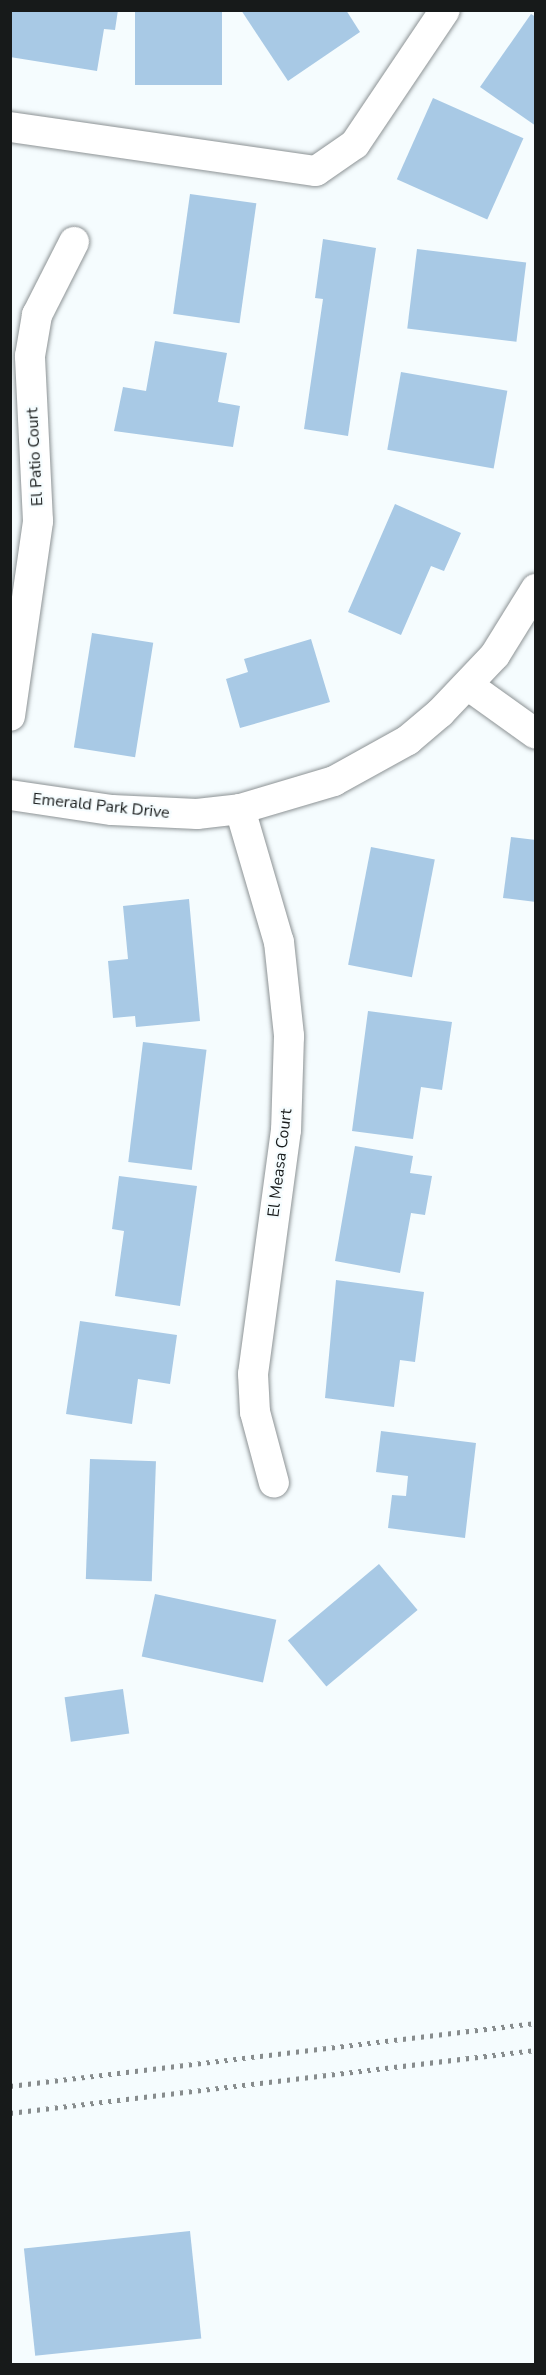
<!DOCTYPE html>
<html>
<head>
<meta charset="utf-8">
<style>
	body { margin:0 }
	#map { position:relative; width:546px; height:2375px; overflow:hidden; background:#f5fcfe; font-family:"Nunito Sans",sans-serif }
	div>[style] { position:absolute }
	.building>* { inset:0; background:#a8c9e5; transform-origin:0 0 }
	.roads { filter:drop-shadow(0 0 2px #8d9395) drop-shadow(0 0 2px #8d9395) }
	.minor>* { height:30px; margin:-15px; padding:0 15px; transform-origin:15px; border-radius:15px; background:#fff }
	.rail>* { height:4.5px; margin-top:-2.25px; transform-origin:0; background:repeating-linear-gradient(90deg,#878c8d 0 3px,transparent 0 9px) }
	span { translate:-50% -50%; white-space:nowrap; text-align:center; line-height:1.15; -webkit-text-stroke:4.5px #f5fcfe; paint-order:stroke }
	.street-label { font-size:16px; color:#171a1a }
	.frame { position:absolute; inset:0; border:12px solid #171a1a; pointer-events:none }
</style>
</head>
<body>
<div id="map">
	<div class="building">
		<div style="clip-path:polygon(10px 10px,118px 10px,115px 30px,104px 29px,97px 71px,10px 57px)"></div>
		<div style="left:135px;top:10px;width:87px;height:75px"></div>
		<div style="clip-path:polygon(241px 10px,346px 10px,360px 32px,288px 81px)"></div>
		<div style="clip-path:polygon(531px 14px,536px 17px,536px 126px,480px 87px)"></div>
		<div style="left:433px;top:98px;width:99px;height:89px;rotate:24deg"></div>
		<div style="left:190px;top:194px;width:67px;height:121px;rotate:8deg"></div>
		<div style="clip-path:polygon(323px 239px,376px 248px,348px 436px,304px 429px,323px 299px,315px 298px)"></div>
		<div style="left:417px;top:249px;width:110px;height:80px;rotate:7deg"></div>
		<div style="clip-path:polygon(155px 341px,227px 353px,218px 402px,240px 406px,233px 447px,114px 431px,123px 387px,146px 391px)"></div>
		<div style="left:401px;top:372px;width:108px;height:79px;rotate:10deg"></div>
		<div style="clip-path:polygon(395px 504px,461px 533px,444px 571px,431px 566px,401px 635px,348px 612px)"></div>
		<div style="left:92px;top:633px;width:62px;height:116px;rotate:9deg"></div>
		<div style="clip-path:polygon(311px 639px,330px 702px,240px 728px,226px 679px,248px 672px,244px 659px)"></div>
		<div style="clip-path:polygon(511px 837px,536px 840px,536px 902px,503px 898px)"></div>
		<div style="left:371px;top:847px;width:65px;height:120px;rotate:11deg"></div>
		<div style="clip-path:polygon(189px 899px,200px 1021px,136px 1027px,135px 1016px,113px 1018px,108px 961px,128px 959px,123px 906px)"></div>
		<div style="clip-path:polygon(368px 1011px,452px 1022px,442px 1090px,421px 1087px,413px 1139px,352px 1131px)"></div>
		<div style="left:143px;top:1042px;width:64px;height:121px;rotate:7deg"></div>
		<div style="clip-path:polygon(355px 1146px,413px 1156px,410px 1173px,432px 1176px,425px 1215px,411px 1213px,400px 1273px,335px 1261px)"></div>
		<div style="clip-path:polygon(119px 1176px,197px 1186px,180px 1306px,115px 1296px,124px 1231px,112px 1229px)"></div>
		<div style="clip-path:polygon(336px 1280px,424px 1292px,415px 1362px,400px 1360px,394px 1407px,325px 1398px)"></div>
		<div style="clip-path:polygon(80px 1321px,177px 1335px,170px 1384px,138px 1379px,132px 1424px,66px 1414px)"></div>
		<div style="clip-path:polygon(381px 1431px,476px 1443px,465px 1538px,388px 1528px,392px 1495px,406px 1496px,408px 1476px,376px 1472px)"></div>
		<div style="left:90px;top:1459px;width:66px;height:120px;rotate:2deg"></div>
		<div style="left:379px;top:1564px;width:60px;height:119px;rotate:50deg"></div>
		<div style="left:155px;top:1594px;width:124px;height:64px;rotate:12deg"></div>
		<div style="left:123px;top:1689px;width:45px;height:59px;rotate:82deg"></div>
		<div style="left:190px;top:2231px;width:108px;height:167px;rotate:84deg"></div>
	</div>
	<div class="roads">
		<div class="minor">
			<div style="left:10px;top:127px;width:309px;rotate:8.2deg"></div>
			<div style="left:316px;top:171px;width:47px;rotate:-34.7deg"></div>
			<div style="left:355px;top:144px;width:161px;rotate:-56.1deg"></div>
			<div style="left:469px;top:686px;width:82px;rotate:35.6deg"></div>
			<div style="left:10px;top:716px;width:197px;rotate:-81.8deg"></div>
			<div style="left:38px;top:521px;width:165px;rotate:-92.8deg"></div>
			<div style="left:30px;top:356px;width:42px;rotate:-80.3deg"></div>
			<div style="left:37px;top:315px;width:82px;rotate:-63.1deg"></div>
			<div style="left:10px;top:795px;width:103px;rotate:8.4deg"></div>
			<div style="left:112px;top:810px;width:85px;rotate:2.7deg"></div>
			<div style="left:197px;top:814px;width:43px;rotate:-6.6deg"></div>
			<div style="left:240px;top:809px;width:98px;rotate:-16.6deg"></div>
			<div style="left:334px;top:781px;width:85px;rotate:-29deg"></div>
			<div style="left:408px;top:740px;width:42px;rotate:-40.2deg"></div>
			<div style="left:440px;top:713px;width:80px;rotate:-46.5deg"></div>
			<div style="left:495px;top:655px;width:78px;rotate:-58.2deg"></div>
			<div style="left:240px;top:809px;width:139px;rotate:73.7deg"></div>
			<div style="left:279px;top:942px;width:95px;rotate:83.9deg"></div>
			<div style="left:289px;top:1036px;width:94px;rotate:91.8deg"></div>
			<div style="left:286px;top:1130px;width:246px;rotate:97.7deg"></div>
			<div style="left:253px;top:1374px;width:38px;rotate:87deg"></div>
			<div style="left:255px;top:1412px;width:73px;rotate:75deg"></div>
		</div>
	</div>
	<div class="rail">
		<div style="left:10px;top:2086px;width:530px;rotate:-6.83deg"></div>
		<div style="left:10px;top:2113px;width:530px;rotate:-6.83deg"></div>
	</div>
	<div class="street-label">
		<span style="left:35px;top:457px;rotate:-93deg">El Patio Court</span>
		<span style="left:101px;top:806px;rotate:6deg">Emerald Park Drive</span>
		<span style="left:280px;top:1163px;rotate:-83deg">El Measa Court</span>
	</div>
	<div class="frame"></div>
</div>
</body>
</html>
